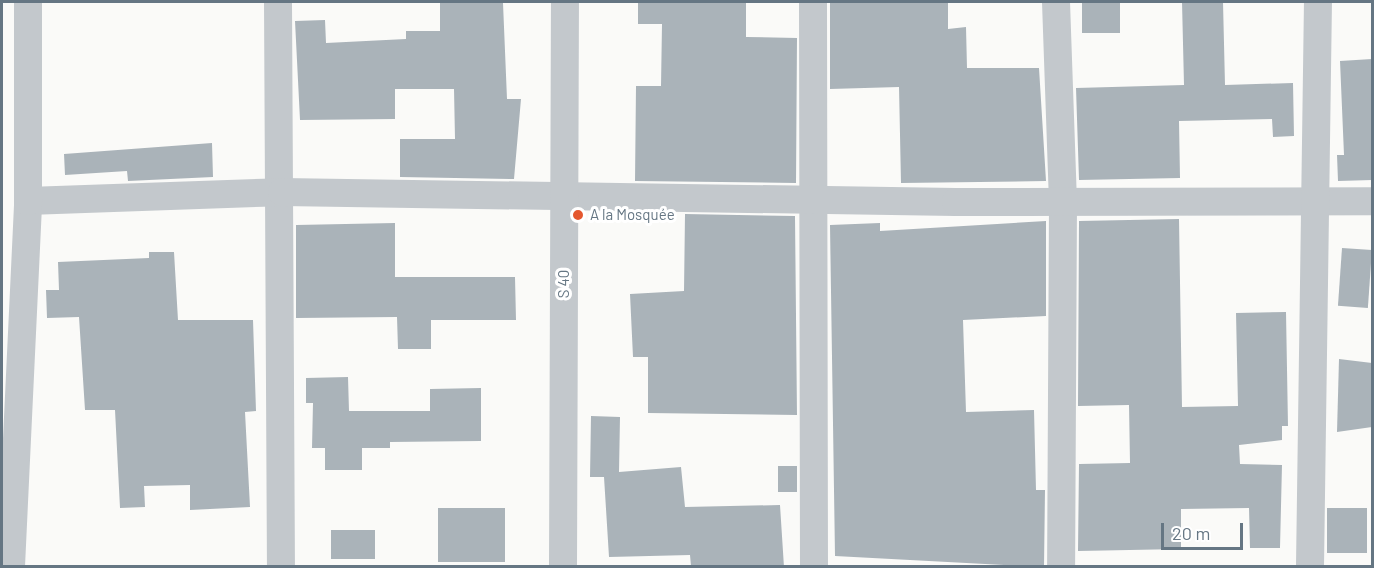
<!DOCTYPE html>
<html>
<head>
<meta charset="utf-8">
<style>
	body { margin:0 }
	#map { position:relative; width:1374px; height:568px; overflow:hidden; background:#fafaf8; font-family:Barlow,sans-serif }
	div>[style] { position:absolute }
	.building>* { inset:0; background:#aab3b9; transform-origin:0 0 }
	.street>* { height:28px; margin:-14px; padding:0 14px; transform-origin:14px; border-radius:14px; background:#c3c8cc }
	.dots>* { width:16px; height:16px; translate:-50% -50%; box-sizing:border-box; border:3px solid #fff; border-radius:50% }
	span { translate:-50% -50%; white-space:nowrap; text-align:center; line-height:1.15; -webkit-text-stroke:6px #fff; paint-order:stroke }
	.poi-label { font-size:15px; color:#657683 }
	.left { translate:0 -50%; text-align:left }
	.street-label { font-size:15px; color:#657683 }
	.frame { position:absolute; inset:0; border:3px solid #657683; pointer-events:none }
	.scale { position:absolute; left:1161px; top:523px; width:82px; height:27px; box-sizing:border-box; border:3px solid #657683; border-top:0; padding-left:8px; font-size:18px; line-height:21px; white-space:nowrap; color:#657683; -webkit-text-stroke:4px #fff; paint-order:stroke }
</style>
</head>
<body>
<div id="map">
	<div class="building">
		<div style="clip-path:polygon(638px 2px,746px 2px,746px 37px,797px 38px,796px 183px,635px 181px,636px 86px,661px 86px,662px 24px,638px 24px)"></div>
		<div style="clip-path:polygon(830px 2px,948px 2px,948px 29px,966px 27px,967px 68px,1039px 68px,1046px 181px,901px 183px,899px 87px,830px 89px)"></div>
		<div style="left:1082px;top:2px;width:38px;height:31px"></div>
		<div style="clip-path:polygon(1182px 2px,1223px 2px,1225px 85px,1293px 83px,1294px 136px,1273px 137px,1272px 119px,1179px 121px,1180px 178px,1079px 180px,1076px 88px,1184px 85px)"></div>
		<div style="clip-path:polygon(440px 3px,503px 3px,507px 99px,521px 99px,514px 179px,400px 177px,400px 139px,455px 139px,454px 89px,395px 89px,395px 119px,300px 120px,295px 21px,325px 20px,326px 43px,406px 39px,406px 31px,440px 31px)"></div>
		<div style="clip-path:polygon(1372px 59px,1372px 180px,1338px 181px,1337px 155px,1344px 155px,1340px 61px)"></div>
		<div style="clip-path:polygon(212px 143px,213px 177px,128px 181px,127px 171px,65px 175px,64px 154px)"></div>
		<div style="clip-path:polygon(685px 214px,795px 216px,797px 415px,648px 413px,648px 357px,633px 357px,630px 294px,684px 291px)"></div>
		<div style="clip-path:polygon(1179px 219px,1182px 407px,1238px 406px,1236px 313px,1286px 312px,1288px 426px,1282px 426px,1282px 440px,1239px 445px,1240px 464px,1282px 465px,1280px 548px,1250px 548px,1249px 508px,1181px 509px,1181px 549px,1078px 551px,1079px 464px,1130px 463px,1129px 405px,1078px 406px,1079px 221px)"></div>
		<div style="clip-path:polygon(1046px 221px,1046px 316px,963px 320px,966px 412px,1034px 410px,1036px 490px,1045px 490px,1044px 567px,835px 556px,830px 225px,880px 223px,880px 231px)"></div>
		<div style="clip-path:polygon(395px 223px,395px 277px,515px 277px,516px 320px,431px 320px,431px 349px,398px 349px,397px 317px,296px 318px,296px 225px)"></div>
		<div style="left:1342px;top:248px;width:30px;height:58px;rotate:4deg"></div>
		<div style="clip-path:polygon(149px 252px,174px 252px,178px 320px,253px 320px,256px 411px,245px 412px,250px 507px,190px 510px,190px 485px,144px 486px,145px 507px,120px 508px,115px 410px,85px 410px,79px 317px,47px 318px,46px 290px,59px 290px,58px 262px,149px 258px)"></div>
		<div style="clip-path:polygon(1339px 359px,1372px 363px,1372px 427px,1337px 432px)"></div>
		<div style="clip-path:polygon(348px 377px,349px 411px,430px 411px,430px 389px,481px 388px,481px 441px,390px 442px,390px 448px,362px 448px,362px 470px,325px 470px,325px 448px,312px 448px,313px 403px,306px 403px,306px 378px)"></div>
		<div style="clip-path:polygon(591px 416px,620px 417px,619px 472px,681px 467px,685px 507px,780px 505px,784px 567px,691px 566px,690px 555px,609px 557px,604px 477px,590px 477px)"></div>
		<div style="left:797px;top:466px;width:26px;height:19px;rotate:90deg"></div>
		<div style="left:438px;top:508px;width:67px;height:54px"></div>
		<div style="left:1327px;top:508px;width:40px;height:45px"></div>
		<div style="left:331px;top:530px;width:44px;height:29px"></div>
	</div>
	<div class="street">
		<div style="left:278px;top:2px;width:564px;rotate:89.7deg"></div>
		<div style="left:813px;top:2px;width:564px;rotate:89.9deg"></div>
		<div style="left:1056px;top:2px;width:201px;rotate:88deg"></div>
		<div style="left:1063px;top:203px;width:363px;rotate:90.3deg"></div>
		<div style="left:28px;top:201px;width:254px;rotate:-2deg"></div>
		<div style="left:282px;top:192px;width:674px;rotate:0.85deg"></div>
		<div style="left:956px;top:202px;width:416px;rotate:-0.1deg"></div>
		<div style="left:11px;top:566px;width:365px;rotate:-87.3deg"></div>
		<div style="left:28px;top:201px;width:199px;rotate:-90deg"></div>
		<div style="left:563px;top:566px;width:564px;rotate:-89.8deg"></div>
		<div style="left:1310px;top:566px;width:564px;rotate:-89.19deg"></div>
	</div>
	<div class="dots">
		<div style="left:578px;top:215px;background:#e4572e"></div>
	</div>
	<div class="poi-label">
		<span class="left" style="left:590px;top:215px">A la Mosquée</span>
	</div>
	<div class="street-label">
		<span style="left:564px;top:284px;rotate:-90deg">S 40</span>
	</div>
	<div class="frame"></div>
	<div class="scale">20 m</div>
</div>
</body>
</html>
